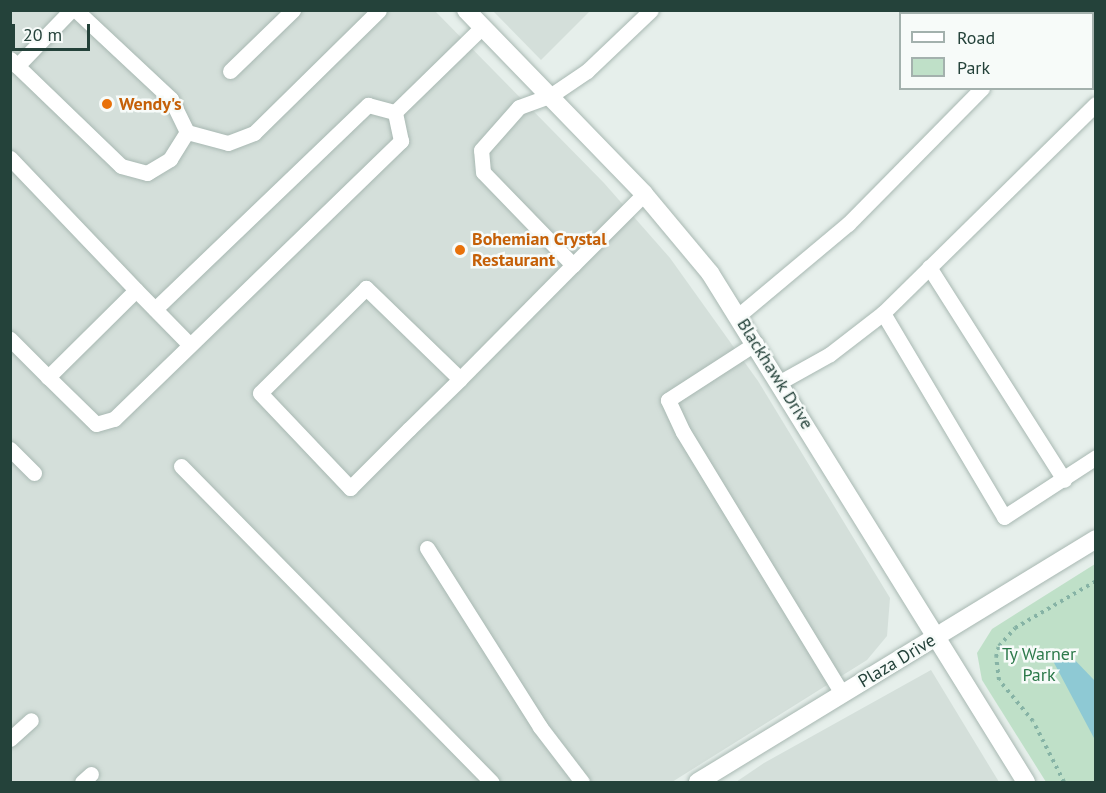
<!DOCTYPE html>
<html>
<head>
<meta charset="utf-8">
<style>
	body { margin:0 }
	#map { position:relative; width:1106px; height:793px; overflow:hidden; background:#e6efeb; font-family:"PT Sans",sans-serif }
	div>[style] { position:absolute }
	.built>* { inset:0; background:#d4dfda }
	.green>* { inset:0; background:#bfe0c8 }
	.water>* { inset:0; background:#8ec9d4 }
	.path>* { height:4px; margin-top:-2px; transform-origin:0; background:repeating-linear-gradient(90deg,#86b3a5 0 3px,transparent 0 7.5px) }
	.roads { filter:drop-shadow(0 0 2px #a8b8b2) drop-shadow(0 0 2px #a8b8b2) }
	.service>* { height:15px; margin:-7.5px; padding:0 7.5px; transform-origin:7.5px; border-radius:7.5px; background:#fff }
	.minor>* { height:18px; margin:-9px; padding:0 9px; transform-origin:9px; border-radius:9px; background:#fff }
	.dots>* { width:16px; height:16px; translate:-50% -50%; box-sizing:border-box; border:3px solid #f7fbf9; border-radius:50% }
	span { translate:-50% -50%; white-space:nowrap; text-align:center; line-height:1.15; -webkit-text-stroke:5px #f7fbf9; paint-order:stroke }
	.food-label { font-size:18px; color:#c56008; font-weight:700 }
	.left { translate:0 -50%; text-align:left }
	.street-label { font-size:18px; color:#24423a }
	.park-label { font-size:18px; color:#2d7a4b }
	.frame { position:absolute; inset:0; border:12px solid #24423a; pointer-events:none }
	.legend { position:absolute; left:899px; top:12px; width:195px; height:78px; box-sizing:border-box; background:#f7fbf9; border:2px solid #a3b1ad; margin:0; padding:8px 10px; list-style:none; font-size:18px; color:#24423a }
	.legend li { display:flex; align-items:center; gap:12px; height:30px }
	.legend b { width:30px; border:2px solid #a3b1ad }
	.scale { position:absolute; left:12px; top:24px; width:78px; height:27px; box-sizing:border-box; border:3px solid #24423a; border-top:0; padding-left:8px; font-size:18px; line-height:21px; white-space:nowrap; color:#24423a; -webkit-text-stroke:4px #f7fbf9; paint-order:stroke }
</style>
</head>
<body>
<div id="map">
	<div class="built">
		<div style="clip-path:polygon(10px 11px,435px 11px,604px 183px,670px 258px,758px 381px,890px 598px,887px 636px,867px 660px,672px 782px,11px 782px)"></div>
		<div style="clip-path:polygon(493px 11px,590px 11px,541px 60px)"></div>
		<div style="clip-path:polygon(931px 670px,999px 782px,736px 782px,764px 763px)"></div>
	</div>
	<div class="green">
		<div style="clip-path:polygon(1095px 564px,1095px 782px,1046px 782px,982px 680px,977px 653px,992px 629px)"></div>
	</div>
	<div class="water">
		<div style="clip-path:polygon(1057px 653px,1070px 655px,1095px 681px,1095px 740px,1052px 659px)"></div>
	</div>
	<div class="path">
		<div style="left:1064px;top:782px;width:68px;rotate:-116.9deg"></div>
		<div style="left:1033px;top:721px;width:53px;rotate:-129.7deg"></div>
		<div style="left:999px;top:680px;width:23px;rotate:-97deg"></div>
		<div style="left:996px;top:657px;width:11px;rotate:-75deg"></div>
		<div style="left:999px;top:646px;width:24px;rotate:-48deg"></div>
		<div style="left:1015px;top:628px;width:94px;rotate:-30.1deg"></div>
	</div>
	<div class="roads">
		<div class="service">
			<div style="left:1056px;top:14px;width:5px;rotate:-53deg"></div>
			<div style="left:10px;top:59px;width:154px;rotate:43.9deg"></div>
			<div style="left:121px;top:166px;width:27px;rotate:15deg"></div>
			<div style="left:147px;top:173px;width:27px;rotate:-31deg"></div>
			<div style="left:170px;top:159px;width:32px;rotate:-58deg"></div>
			<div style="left:187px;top:132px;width:37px;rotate:-116deg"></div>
			<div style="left:171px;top:99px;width:130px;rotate:-136.9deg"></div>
			<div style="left:17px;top:66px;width:78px;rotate:-46deg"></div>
			<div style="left:230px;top:71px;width:88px;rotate:-44.1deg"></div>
			<div style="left:395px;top:112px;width:122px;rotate:-44.3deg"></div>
			<div style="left:187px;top:132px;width:42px;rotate:15deg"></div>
			<div style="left:228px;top:143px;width:28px;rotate:-21deg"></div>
			<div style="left:254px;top:133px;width:175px;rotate:-44.5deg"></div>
			<div style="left:10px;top:158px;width:182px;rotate:46.3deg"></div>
			<div style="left:136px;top:290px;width:124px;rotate:135.3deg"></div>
			<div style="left:48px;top:377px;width:54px;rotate:-135deg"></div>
			<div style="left:573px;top:265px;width:129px;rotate:-134.1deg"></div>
			<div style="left:483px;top:172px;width:22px;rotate:-95deg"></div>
			<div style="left:481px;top:150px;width:57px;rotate:-48.5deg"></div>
			<div style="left:519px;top:107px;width:33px;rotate:-20deg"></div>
			<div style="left:550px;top:96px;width:45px;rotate:-34deg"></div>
			<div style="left:587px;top:71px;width:88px;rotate:-43.6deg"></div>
			<div style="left:929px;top:267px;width:252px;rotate:57.6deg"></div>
			<div style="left:136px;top:290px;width:77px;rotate:45.5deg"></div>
			<div style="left:155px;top:309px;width:295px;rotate:-43.8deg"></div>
			<div style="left:368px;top:105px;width:28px;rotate:15deg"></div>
			<div style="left:883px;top:313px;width:237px;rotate:59.3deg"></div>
			<div style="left:1004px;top:517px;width:110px;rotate:-33.1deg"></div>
			<div style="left:739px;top:315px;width:142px;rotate:-39.9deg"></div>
			<div style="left:848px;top:224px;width:191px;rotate:-45.4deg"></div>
			<div style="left:756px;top:343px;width:105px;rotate:147.1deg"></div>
			<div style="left:668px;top:400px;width:35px;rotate:65deg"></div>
			<div style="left:683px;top:432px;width:306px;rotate:58.7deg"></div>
			<div style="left:48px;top:377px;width:67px;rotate:44.4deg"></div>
			<div style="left:96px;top:424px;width:19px;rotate:-16deg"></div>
			<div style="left:114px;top:419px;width:400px;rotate:-44.1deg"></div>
			<div style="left:401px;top:141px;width:30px;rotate:-102deg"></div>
			<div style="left:460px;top:379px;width:131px;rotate:-135.9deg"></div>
			<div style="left:366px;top:288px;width:149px;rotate:135.3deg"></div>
			<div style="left:260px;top:393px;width:131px;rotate:46.5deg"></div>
			<div style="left:350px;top:488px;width:83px;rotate:-45deg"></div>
			<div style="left:409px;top:429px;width:71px;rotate:-44.4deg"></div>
			<div style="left:460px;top:379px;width:161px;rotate:-45.3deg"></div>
			<div style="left:573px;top:265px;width:100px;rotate:-45deg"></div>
			<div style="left:780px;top:382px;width:57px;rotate:-29.2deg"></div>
			<div style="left:830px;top:354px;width:67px;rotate:-37.7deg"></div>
			<div style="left:883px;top:313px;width:298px;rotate:-44.5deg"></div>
			<div style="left:10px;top:449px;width:34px;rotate:45deg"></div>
			<div style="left:181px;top:466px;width:443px;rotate:45.5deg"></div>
			<div style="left:427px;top:548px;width:212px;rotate:57.7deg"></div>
			<div style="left:540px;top:727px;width:69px;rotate:52.6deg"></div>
			<div style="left:10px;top:739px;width:28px;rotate:-42deg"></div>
			<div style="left:82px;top:782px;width:12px;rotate:-42deg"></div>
		</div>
		<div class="minor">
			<div style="left:466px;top:10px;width:256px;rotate:45.9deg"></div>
			<div style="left:644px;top:194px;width:103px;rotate:50.1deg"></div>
			<div style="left:710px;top:273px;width:599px;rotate:58.17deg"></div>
			<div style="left:698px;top:782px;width:466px;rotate:-31.4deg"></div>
		</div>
	</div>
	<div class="dots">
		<div style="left:107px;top:104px;background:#e8710a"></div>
		<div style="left:460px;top:250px;background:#e8710a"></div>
	</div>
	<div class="food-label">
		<span class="left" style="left:119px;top:104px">Wendy's</span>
		<span class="left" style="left:472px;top:250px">Bohemian Crystal<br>Restaurant</span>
	</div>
	<div class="street-label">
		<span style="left:775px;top:374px;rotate:58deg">Blackhawk Drive</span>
		<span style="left:897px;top:661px;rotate:-31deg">Plaza Drive</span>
	</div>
	<div class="park-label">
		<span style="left:1039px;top:665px">Ty Warner<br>Park</span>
	</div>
	<div class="frame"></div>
	<ul class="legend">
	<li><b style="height:8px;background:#fff"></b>Road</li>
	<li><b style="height:16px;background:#bfe0c8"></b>Park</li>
	</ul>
	<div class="scale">20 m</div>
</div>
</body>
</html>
